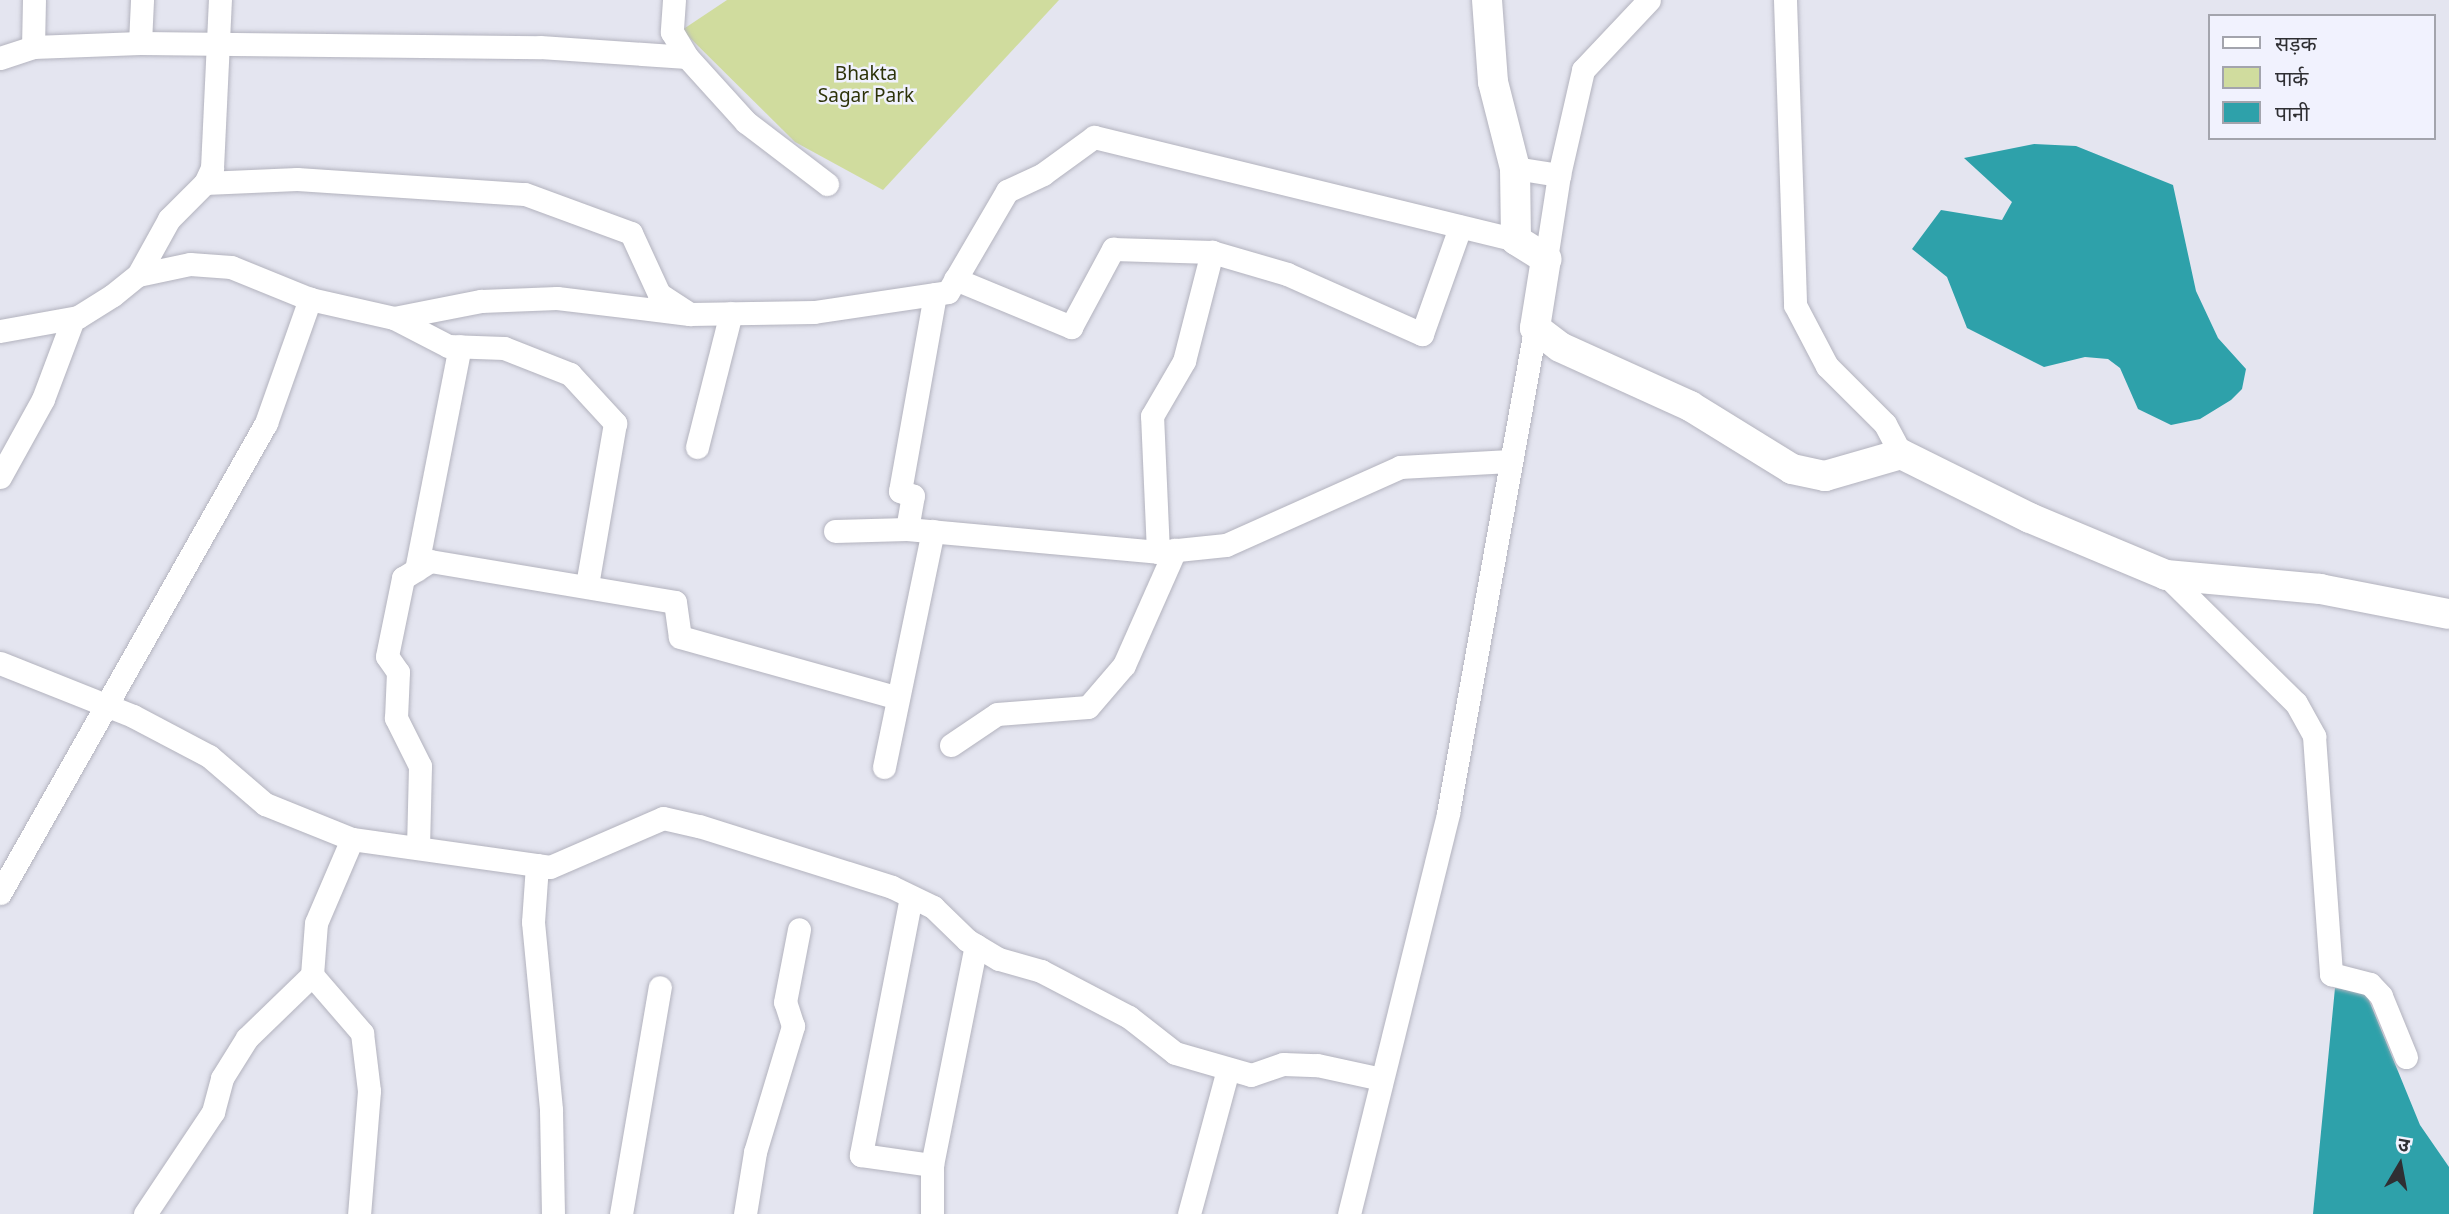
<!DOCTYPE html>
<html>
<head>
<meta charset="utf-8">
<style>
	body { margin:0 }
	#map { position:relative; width:2449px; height:1214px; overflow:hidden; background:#e4e5f0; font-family:"Noto Sans","Noto Sans Devanagari",sans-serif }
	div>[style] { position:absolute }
	.green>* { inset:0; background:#d0dc9e }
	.water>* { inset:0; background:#2ea1aa }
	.roads { filter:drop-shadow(0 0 2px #b3b3be) drop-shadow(0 0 2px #b3b3be) }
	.minor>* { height:23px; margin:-11.5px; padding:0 11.5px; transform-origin:11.5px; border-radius:11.5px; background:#fff }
	.tertiary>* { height:30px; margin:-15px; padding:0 15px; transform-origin:15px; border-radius:15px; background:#fff }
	span { translate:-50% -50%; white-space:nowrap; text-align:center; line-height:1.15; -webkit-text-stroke:5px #f1f2fe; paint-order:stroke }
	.park-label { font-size:19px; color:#2d3309 }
	.legend { position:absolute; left:2208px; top:14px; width:228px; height:126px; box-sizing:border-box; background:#f1f2fe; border:2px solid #a3a4ad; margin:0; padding:9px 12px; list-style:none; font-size:21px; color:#2f2f33 }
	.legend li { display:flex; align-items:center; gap:14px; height:35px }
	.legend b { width:35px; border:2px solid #a3a4ad }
	.north { position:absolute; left:2365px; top:1130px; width:70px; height:70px; -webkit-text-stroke:5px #f1f2fe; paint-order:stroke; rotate:10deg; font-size:19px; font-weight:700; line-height:28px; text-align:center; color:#2f2f33 }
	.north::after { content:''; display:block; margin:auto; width:24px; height:32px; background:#2f2f33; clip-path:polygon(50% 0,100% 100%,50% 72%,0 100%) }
</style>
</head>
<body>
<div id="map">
	<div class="green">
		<div style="clip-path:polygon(727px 0,1059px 0,883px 190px,795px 142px,682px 30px)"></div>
	</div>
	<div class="water">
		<div style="clip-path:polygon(2034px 144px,2076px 146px,2173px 185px,2196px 291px,2218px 338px,2246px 369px,2242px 389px,2231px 400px,2200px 419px,2171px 425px,2138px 409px,2120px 368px,2108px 359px,2085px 357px,2044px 367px,1967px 328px,1947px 277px,1912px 249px,1941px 210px,2002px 220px,2012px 202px,1964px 158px)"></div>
		<div style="clip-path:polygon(2335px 988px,2366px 993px,2420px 1125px,2449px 1167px,2449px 1214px,2313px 1214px)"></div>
	</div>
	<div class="roads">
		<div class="minor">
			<div style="left:674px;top:0;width:32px;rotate:94deg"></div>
			<div style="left:672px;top:32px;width:29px;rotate:59deg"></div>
			<div style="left:687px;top:57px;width:88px;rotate:47.8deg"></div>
			<div style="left:746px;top:122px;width:102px;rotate:37.4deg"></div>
			<div style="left:1785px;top:0;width:305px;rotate:88.1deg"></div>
			<div style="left:1795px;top:305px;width:69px;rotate:62.3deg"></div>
			<div style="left:1827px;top:366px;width:82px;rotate:45deg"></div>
			<div style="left:1885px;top:424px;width:34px;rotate:62deg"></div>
			<div style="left:140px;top:43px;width:43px;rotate:-87.3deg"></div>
			<div style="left:33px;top:47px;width:47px;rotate:-88.8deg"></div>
			<div style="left:0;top:58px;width:35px;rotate:-18deg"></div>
			<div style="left:33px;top:47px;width:107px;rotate:-2.1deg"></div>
			<div style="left:140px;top:43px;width:400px;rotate:0.6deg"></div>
			<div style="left:540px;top:47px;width:147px;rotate:3.9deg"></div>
			<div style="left:1515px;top:168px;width:45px;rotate:9deg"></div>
			<div style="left:1559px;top:175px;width:85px;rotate:98.8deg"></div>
			<div style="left:1559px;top:175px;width:108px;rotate:-77.1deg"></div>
			<div style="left:1583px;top:70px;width:96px;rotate:-46.7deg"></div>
			<div style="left:205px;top:183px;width:92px;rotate:-2.5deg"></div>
			<div style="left:297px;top:179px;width:228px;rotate:3.8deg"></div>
			<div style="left:525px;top:194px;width:113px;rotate:20.2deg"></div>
			<div style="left:631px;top:233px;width:67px;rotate:65.3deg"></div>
			<div style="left:659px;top:294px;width:37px;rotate:33deg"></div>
			<div style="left:690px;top:314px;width:124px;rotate:-0.9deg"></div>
			<div style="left:814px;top:312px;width:135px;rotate:-8.5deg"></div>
			<div style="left:948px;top:292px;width:117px;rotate:-59.7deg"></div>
			<div style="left:1007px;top:191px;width:40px;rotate:-25deg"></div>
			<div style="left:1043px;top:174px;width:63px;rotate:-36deg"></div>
			<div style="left:1094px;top:137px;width:434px;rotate:13.7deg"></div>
			<div style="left:138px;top:275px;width:53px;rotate:-11.9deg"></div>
			<div style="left:190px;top:264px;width:41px;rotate:4.2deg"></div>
			<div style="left:231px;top:267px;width:85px;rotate:22.1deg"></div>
			<div style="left:310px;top:299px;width:86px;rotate:12.7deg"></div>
			<div style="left:394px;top:318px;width:89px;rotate:-11.1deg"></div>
			<div style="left:481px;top:301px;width:76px;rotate:-2.3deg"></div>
			<div style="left:557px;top:298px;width:133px;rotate:6.9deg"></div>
			<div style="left:955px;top:279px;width:126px;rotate:22.5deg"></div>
			<div style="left:1071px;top:327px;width:89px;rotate:-61.7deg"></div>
			<div style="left:1113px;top:249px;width:99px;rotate:1.7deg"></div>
			<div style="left:1212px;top:252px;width:78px;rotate:16.3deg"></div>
			<div style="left:1287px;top:274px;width:148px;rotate:24deg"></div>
			<div style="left:1422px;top:334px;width:114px;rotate:-70.4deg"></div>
			<div style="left:394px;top:318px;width:61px;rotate:27.4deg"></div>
			<div style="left:448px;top:346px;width:56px;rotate:2deg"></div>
			<div style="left:504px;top:348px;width:71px;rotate:21.5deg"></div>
			<div style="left:570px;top:374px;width:67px;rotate:47.4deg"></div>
			<div style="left:615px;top:423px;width:164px;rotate:99.8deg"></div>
			<div style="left:0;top:331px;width:79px;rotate:-10.2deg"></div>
			<div style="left:78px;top:317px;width:41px;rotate:-32.2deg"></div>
			<div style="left:113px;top:295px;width:32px;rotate:-39deg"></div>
			<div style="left:138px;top:275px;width:64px;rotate:-61deg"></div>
			<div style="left:169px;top:219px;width:51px;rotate:-45deg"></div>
			<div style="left:205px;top:183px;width:17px;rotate:-65deg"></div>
			<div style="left:212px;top:168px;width:168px;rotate:-87.3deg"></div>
			<div style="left:697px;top:447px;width:138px;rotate:-75.8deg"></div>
			<div style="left:0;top:477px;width:89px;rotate:-61.1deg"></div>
			<div style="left:43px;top:399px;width:85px;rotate:-69.4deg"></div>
			<div style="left:907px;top:529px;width:34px;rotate:-80deg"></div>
			<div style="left:913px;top:496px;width:14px;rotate:-159deg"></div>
			<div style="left:900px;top:491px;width:200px;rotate:-79.9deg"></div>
			<div style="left:835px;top:531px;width:72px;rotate:-1.6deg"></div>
			<div style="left:907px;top:529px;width:252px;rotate:5.2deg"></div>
			<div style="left:1158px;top:552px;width:68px;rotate:-5.9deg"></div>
			<div style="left:1226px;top:545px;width:191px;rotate:-24.1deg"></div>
			<div style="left:1400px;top:467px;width:110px;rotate:-3.1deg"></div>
			<div style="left:1158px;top:552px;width:136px;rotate:-92.5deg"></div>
			<div style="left:1152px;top:416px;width:64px;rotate:-59.8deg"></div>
			<div style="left:1184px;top:361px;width:113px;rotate:-75.6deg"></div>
			<div style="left:416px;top:570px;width:228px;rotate:-78.9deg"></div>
			<div style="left:2166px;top:575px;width:182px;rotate:44.6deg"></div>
			<div style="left:2296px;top:703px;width:38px;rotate:61deg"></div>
			<div style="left:2314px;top:736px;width:239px;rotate:85.9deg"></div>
			<div style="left:2331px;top:974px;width:40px;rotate:14.4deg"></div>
			<div style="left:2370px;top:984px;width:16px;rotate:47deg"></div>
			<div style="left:2381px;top:996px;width:66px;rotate:67.7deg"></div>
			<div style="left:0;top:663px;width:143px;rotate:21.7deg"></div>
			<div style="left:133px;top:716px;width:86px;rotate:27.8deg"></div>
			<div style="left:209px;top:756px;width:74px;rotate:40.6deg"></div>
			<div style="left:265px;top:804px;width:94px;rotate:21.9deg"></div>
			<div style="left:352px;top:839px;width:200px;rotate:8deg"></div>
			<div style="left:550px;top:867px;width:123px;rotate:-23.4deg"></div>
			<div style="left:663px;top:818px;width:37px;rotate:13deg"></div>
			<div style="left:699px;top:826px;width:202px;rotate:17.5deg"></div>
			<div style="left:892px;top:887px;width:46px;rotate:26deg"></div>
			<div style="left:933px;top:907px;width:47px;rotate:44.1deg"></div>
			<div style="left:967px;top:940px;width:37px;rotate:31deg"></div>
			<div style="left:999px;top:959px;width:44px;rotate:15.9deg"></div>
			<div style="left:1041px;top:971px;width:99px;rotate:27.6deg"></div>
			<div style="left:1129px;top:1017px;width:58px;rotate:38deg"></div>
			<div style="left:1175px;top:1053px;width:79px;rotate:16.1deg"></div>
			<div style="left:1251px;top:1075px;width:34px;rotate:-19deg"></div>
			<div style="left:1283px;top:1064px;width:34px;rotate:2deg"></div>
			<div style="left:1317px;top:1065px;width:66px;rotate:12.2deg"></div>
			<div style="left:951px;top:745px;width:55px;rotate:-34deg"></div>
			<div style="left:997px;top:714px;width:91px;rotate:-4.4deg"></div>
			<div style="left:1088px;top:707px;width:55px;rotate:-49.4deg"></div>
			<div style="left:1124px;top:665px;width:126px;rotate:-66.1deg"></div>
			<div style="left:884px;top:767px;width:241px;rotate:-78.3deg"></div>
			<div style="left:352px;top:839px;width:91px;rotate:113.2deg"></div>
			<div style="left:316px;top:923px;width:52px;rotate:94.4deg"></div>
			<div style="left:312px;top:975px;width:77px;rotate:49.2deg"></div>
			<div style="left:362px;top:1033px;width:58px;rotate:83.1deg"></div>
			<div style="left:369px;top:1091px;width:123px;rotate:94.6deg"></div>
			<div style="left:418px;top:848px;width:82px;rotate:-88.6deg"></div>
			<div style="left:420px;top:766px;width:54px;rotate:-116.6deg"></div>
			<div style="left:396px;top:718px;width:46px;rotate:-87.5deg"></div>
			<div style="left:398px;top:672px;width:19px;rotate:-125deg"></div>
			<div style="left:387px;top:656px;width:80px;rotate:-78.4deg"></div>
			<div style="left:403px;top:578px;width:32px;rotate:-32deg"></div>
			<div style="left:430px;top:561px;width:248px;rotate:9.5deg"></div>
			<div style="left:675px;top:602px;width:35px;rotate:82deg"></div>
			<div style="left:680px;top:637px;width:226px;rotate:15.6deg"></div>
			<div style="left:537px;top:865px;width:57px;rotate:94deg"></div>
			<div style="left:533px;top:922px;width:189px;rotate:84.5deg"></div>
			<div style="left:551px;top:1110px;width:104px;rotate:88.9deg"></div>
			<div style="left:0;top:893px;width:540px;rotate:-60.49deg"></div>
			<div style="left:266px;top:423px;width:132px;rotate:-70.5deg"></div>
			<div style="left:911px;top:897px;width:263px;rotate:101deg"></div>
			<div style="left:861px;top:1155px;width:72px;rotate:8deg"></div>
			<div style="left:145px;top:1214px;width:123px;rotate:-56.3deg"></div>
			<div style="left:213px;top:1112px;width:35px;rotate:-75deg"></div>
			<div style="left:222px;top:1078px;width:47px;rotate:-58deg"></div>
			<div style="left:247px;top:1038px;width:91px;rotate:-44.1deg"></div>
			<div style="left:621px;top:1214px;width:230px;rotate:-80.3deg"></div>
			<div style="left:745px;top:1214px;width:63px;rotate:-80.8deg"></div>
			<div style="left:755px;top:1152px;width:132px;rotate:-73.2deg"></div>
			<div style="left:793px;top:1026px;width:25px;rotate:-108deg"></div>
			<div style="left:785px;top:1002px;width:74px;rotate:-79.1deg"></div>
			<div style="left:932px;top:1214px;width:49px;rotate:-90deg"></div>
			<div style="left:932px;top:1165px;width:224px;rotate:-78.7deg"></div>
			<div style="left:1189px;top:1214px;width:150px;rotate:-74.9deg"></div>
			<div style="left:1349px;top:1214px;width:413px;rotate:-76.1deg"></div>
			<div style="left:1448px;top:813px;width:493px;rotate:-79.8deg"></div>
		</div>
		<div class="tertiary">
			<div style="left:1487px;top:0;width:82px;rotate:85.8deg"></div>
			<div style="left:1493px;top:82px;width:89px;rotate:75.7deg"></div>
			<div style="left:1515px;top:168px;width:72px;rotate:89.2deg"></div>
			<div style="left:1516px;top:240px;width:36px;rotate:32deg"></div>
			<div style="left:1546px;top:259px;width:70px;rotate:99.1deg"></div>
			<div style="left:1535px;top:328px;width:31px;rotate:37deg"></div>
			<div style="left:1560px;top:347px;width:143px;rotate:24.4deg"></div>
			<div style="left:1690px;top:406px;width:120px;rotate:31.7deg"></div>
			<div style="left:1792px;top:469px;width:34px;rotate:12deg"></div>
			<div style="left:1825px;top:476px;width:79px;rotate:-16.1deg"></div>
			<div style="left:1901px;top:454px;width:144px;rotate:26.4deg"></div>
			<div style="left:2030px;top:518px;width:147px;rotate:22.7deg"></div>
			<div style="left:2166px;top:575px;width:155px;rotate:5.2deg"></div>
			<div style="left:2320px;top:589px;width:131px;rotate:11deg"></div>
		</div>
	</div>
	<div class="park-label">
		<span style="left:866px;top:85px">Bhakta<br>Sagar Park</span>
	</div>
	<ul class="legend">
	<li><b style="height:9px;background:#fff"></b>सड़क</li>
	<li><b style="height:19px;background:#d0dc9e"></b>पार्क</li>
	<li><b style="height:19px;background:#2ea1aa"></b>पानी</li>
	</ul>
	<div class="north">उ</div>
</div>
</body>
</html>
